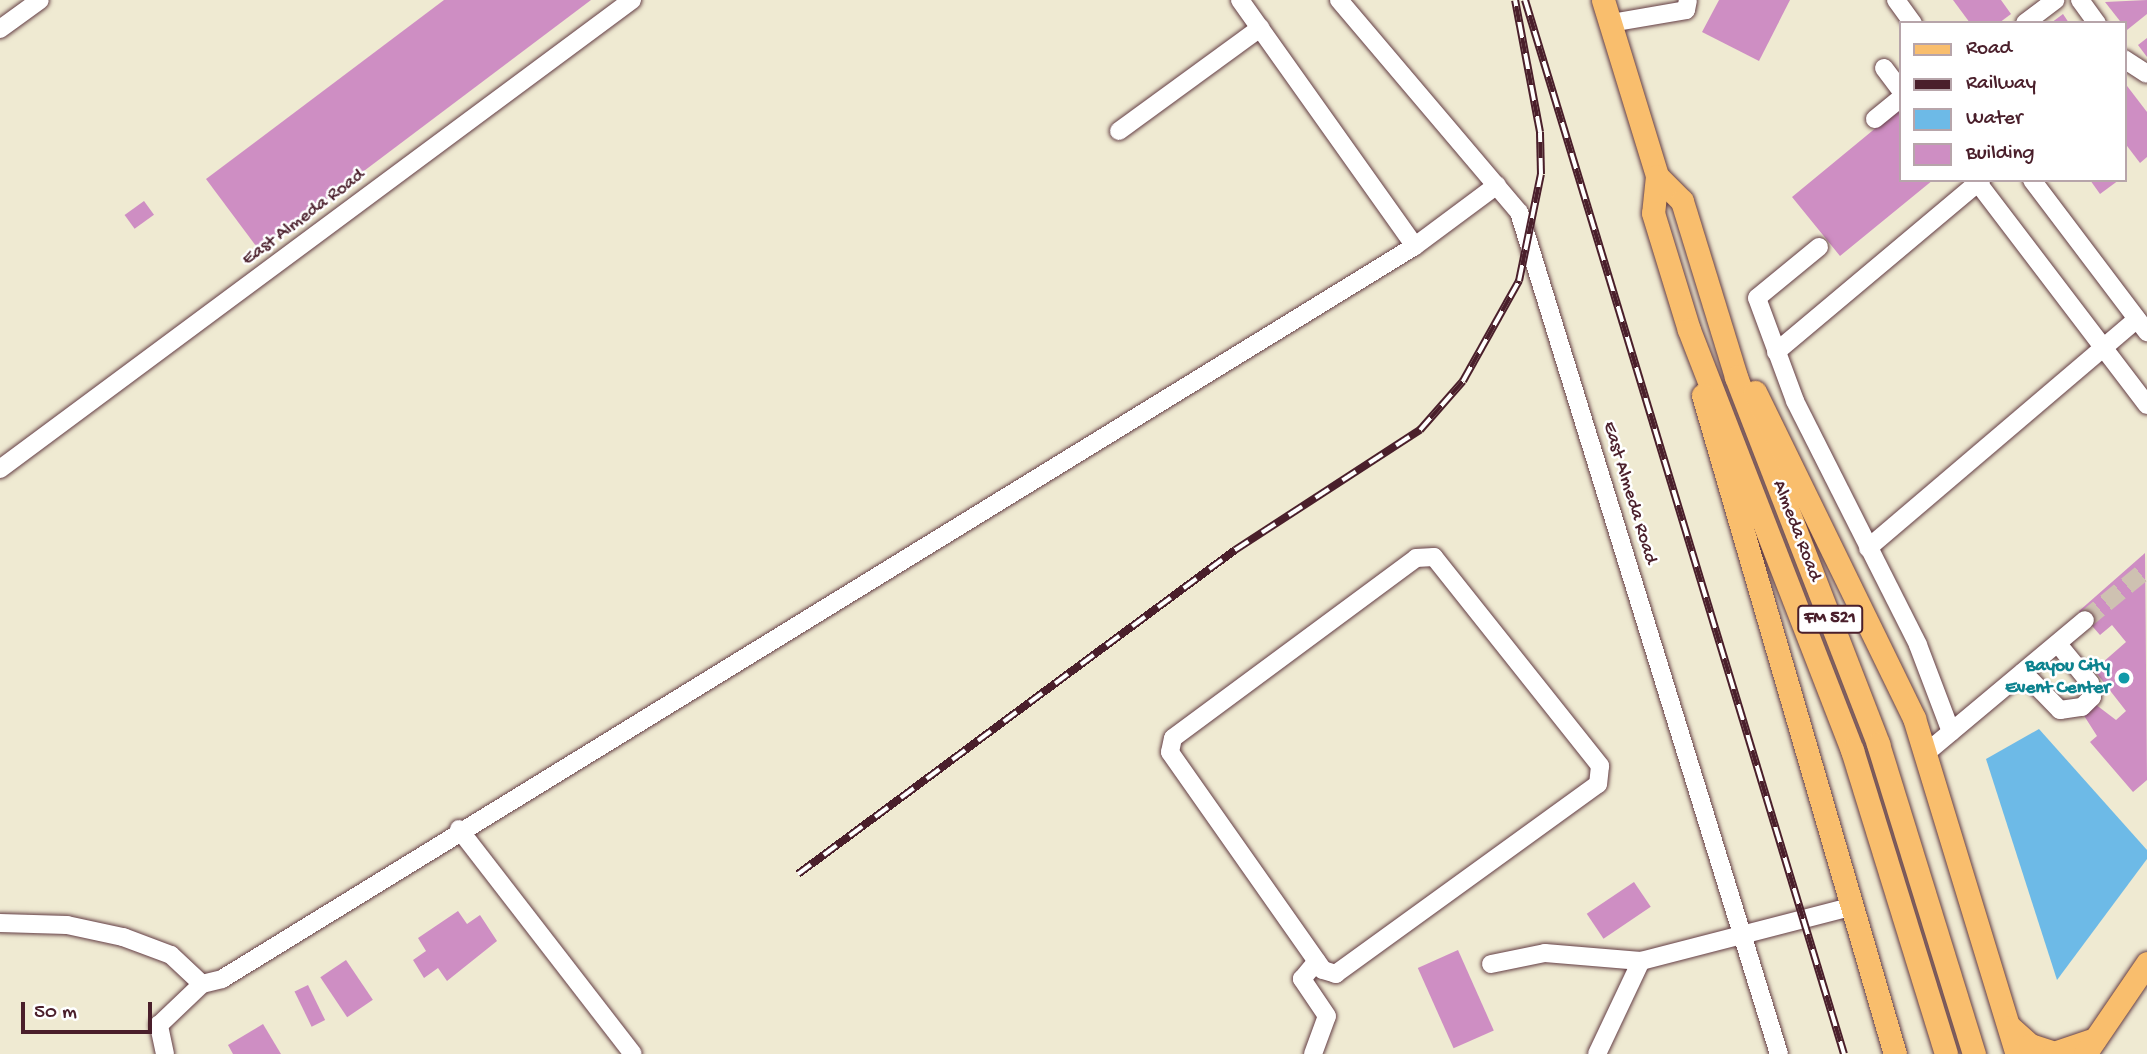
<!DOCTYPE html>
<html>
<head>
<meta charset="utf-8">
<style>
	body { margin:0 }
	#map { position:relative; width:2147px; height:1054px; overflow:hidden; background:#efead2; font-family:"Gochi Hand",sans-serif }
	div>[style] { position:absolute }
	.water>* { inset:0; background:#6dbae7 }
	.building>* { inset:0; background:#ce8ec3; transform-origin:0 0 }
	.minor-tunnel>* { height:18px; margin-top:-9px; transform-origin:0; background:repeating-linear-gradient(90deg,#cec1b1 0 18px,transparent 0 27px) }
	.roads { filter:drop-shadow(0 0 2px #633d44) drop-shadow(0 0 2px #633d44) }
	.minor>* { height:18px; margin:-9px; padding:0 9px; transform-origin:9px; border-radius:9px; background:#fff }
	.major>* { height:23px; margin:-11.5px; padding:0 11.5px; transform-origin:11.5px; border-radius:11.5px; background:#f9be6d }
	.rail>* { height:8px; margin-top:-4px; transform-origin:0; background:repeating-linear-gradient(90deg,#fff 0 16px,#4a1f2b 0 32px); box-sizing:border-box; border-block:2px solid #4a1f2b }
	.dots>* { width:19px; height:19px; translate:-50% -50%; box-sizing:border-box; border:4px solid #fff; border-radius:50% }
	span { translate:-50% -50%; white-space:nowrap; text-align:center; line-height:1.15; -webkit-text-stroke:5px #fff; paint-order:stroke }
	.shield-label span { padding:2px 5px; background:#fff; border:2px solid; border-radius:5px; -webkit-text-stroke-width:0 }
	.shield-label { font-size:18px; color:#4a1f2b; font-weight:700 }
	.street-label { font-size:19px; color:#4a1f2b }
	.culture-label { font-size:19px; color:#0d838f; font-weight:700 }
	.right { translate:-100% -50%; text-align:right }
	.legend { position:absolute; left:1899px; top:21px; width:228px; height:161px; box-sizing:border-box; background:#fff; border:2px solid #b7a5aa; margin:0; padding:9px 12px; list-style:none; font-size:21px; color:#4a1f2b }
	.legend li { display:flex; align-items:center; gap:14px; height:35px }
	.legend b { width:35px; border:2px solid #b7a5aa }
	.scale { position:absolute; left:21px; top:1002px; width:131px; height:32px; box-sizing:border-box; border:4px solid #4a1f2b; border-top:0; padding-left:9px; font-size:21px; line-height:24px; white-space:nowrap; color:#4a1f2b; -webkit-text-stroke:5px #fff; paint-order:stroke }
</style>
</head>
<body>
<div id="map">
	<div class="water">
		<div style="clip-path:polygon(2039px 729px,2147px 850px,2147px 859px,2057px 980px,1986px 759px)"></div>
	</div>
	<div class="building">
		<div style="clip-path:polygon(444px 0,591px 0,259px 250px,206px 179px)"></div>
		<div style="clip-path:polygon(1719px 0,1790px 0,1759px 61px,1702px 32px)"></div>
		<div style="clip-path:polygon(1953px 0,2001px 0,2011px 14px,1999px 23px,1970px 23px)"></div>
		<div style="clip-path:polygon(2147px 0,2147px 14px,2127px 30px,2105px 2px)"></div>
		<div style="clip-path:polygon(2063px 14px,2069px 23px,2051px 23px)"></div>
		<div style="clip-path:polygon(2147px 38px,2147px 57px,2138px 45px)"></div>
		<div style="clip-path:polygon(2124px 82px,2147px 112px,2147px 157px,2140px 163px,2124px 142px)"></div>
		<div style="clip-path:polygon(1900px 108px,1900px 180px,1933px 180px,1840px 256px,1792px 197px)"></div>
		<div style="clip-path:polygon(2090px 180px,2119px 180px,2100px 194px)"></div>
		<div style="left:144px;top:201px;width:17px;height:24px;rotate:54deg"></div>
		<div style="clip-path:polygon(2145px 553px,2147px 780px,2133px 792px,2090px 742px,2097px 736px,2083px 714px,2095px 704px,2116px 720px,2126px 711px,2094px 670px,2126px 642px,2112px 625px,2100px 635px,2079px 611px)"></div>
		<div style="left:1634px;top:882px;width:30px;height:57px;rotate:56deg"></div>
		<div style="clip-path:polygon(458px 911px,467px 924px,480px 915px,497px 941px,447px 981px,438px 968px,424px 978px,413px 960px,426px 951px,418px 938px)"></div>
		<div style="left:1458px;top:950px;width:88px;height:44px;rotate:66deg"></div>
		<div style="left:346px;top:960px;width:48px;height:31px;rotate:56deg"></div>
		<div style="left:308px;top:985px;width:39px;height:15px;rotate:64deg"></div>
		<div style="clip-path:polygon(263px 1024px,281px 1054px,233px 1054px,228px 1045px)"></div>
	</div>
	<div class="minor-tunnel">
		<div style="left:2085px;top:620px;width:80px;rotate:-39.4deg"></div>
	</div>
	<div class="roads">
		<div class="minor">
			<div style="left:1240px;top:0;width:302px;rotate:54.6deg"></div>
			<div style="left:1339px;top:0;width:278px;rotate:49.7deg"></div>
			<div style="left:1519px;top:212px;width:881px;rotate:72.84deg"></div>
			<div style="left:1896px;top:0;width:29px;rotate:54deg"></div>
			<div style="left:2080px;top:0;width:29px;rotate:54deg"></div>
			<div style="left:1611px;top:23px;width:76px;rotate:-9.8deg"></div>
			<div style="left:1686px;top:10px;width:10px;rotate:-79deg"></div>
			<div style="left:2025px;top:23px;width:38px;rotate:-37deg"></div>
			<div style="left:0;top:29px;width:49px;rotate:-35.9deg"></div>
			<div style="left:2124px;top:59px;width:27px;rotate:33deg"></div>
			<div style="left:1884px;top:68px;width:26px;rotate:53deg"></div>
			<div style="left:1875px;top:119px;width:32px;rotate:-39deg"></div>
			<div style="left:1119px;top:131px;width:175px;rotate:-36.1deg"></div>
			<div style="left:2032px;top:180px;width:191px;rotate:52.9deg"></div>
			<div style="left:1978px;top:183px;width:279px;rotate:52.7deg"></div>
			<div style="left:1819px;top:247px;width:80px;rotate:140.6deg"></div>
			<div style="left:1757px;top:298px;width:110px;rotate:69.7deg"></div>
			<div style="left:1795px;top:401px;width:273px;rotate:63.2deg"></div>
			<div style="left:1918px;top:645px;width:93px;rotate:69.2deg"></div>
			<div style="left:1776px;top:352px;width:268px;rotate:-40deg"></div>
			<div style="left:0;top:469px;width:787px;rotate:-36.58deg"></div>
			<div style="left:1868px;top:548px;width:353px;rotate:-40.4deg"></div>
			<div style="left:1434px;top:557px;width:267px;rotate:51.5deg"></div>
			<div style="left:1600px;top:766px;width:18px;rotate:96deg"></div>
			<div style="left:1598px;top:784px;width:324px;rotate:144.1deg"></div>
			<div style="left:1336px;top:974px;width:14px;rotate:-163deg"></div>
			<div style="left:1323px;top:970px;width:266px;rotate:-125.1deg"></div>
			<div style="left:1170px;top:752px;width:14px;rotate:-78deg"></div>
			<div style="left:1173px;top:738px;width:302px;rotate:-36.5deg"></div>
			<div style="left:1416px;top:558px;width:18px;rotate:-3deg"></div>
			<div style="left:2023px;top:672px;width:53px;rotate:45.8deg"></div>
			<div style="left:2060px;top:710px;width:22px;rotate:-8deg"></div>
			<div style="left:2082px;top:707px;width:14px;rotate:-45deg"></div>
			<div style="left:2092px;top:697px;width:14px;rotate:-98deg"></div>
			<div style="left:2090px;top:683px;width:50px;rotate:-129.4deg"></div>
			<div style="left:1926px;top:753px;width:207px;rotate:-39.9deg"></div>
			<div style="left:459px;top:829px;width:284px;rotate:52.3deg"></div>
			<div style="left:0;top:923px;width:67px;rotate:1.7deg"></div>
			<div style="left:67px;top:925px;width:57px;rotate:12.1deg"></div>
			<div style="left:123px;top:937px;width:51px;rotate:20.6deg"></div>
			<div style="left:171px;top:955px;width:42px;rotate:43.1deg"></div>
			<div style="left:1491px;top:964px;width:55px;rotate:-11.5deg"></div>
			<div style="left:1545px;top:953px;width:96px;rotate:4.8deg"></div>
			<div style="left:165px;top:1054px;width:30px;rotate:-102deg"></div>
			<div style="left:159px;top:1025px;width:59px;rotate:-43.6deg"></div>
			<div style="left:202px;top:984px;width:21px;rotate:-14deg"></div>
			<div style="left:222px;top:979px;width:1400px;rotate:-31.57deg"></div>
			<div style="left:1415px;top:246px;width:102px;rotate:-36.6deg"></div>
			<div style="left:1313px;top:1054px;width:40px;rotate:-69.8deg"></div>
			<div style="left:1327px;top:1016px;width:45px;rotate:-124deg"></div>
			<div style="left:1302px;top:979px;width:23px;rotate:-50deg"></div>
			<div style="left:1597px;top:1054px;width:103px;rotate:-64.7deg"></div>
			<div style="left:1641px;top:961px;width:220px;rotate:-14.5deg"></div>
		</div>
		<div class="major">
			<div style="left:1603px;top:0;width:184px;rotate:72.9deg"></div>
			<div style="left:1657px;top:176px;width:37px;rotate:96deg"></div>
			<div style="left:1653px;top:213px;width:122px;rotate:72.9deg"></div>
			<div style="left:1689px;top:330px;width:451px;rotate:68.8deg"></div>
			<div style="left:1852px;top:750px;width:318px;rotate:72.8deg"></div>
			<div style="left:1657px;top:176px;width:35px;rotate:45deg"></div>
			<div style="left:1682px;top:201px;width:184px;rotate:72.9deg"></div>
			<div style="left:1736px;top:377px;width:394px;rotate:68.8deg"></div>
			<div style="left:1878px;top:744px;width:325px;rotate:72.8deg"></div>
			<div style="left:1755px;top:392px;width:363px;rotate:64deg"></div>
			<div style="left:1914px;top:718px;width:351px;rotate:73deg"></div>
			<div style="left:1703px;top:395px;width:686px;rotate:73.76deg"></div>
			<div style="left:2010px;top:1027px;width:27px;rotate:42deg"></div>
			<div style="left:2030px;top:1045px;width:25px;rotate:18deg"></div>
			<div style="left:2054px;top:1053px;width:43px;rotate:-18.9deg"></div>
			<div style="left:2085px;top:1054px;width:110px;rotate:-55.7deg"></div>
		</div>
	</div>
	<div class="rail">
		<div style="left:1525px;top:0;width:1101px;rotate:73.16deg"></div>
		<div style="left:798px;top:874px;width:544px;rotate:-36.55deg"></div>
		<div style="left:1235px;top:550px;width:221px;rotate:-33deg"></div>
		<div style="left:1420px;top:430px;width:65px;rotate:-48.7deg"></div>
		<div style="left:1463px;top:381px;width:115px;rotate:-60.8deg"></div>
		<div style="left:1519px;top:281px;width:109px;rotate:-78.4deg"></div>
		<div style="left:1541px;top:174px;width:42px;rotate:-91.4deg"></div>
		<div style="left:1540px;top:132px;width:134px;rotate:-100.7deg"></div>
	</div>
	<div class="dots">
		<div style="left:2124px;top:678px;background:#0f9aa8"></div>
	</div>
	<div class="shield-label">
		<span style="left:1830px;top:619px">FM 521</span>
	</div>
	<div class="street-label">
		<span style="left:304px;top:218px;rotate:-37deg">East Almeda Road</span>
		<span style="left:1629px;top:493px;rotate:73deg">East Almeda Road</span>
		<span style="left:1796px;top:531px;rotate:69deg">Almeda Road</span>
	</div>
	<div class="culture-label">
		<span class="right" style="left:2110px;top:678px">Bayou City<br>Event Center</span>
	</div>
	<ul class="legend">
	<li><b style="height:9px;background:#f9be6d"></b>Road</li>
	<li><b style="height:9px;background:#4a1f2b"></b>Railway</li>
	<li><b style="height:19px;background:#6dbae7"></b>Water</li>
	<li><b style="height:19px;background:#ce8ec3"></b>Building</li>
	</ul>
	<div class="scale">50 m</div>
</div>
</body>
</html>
